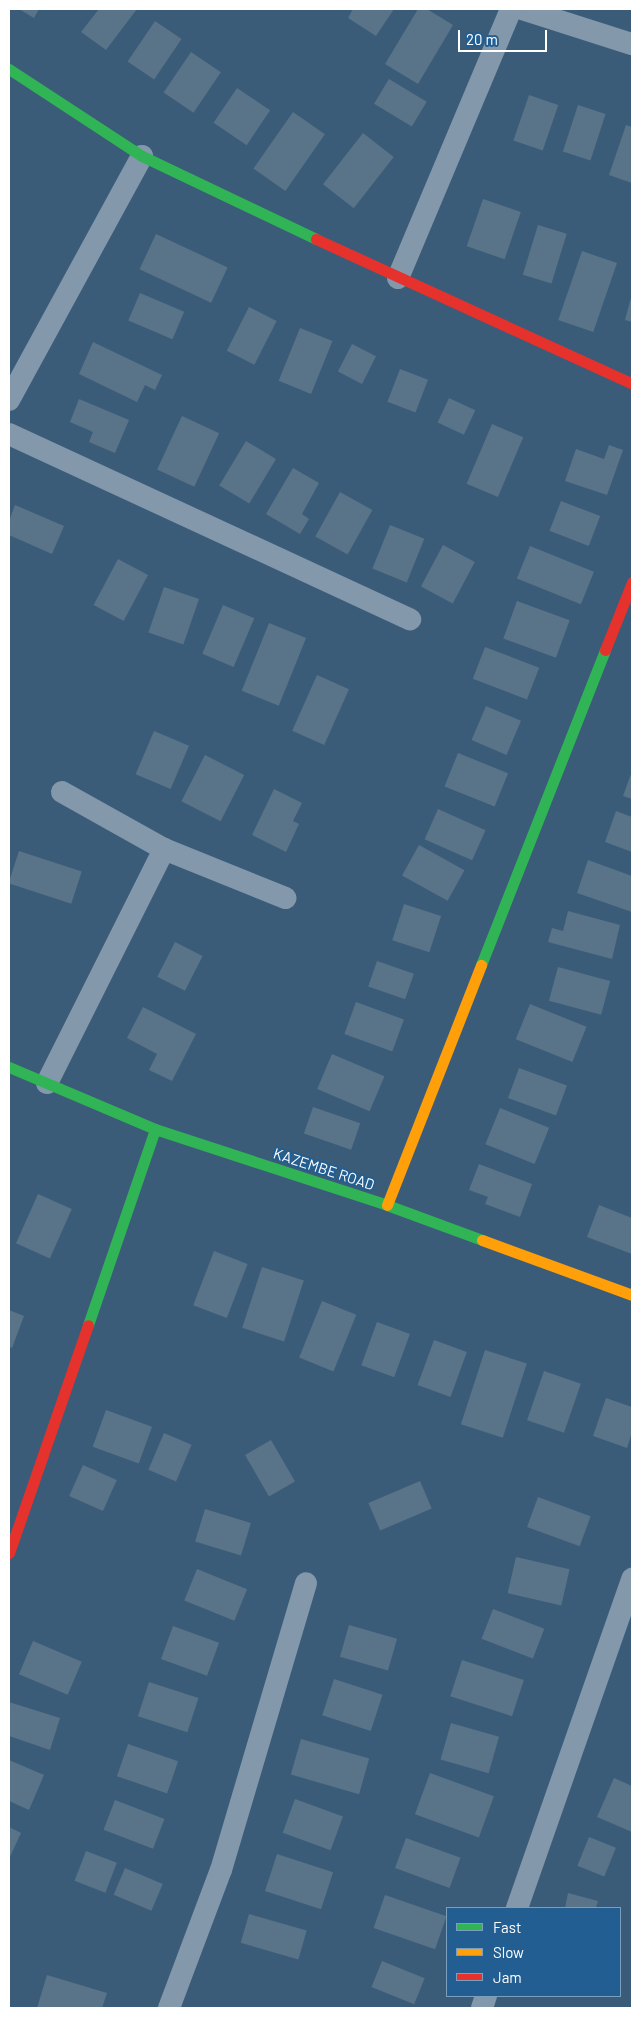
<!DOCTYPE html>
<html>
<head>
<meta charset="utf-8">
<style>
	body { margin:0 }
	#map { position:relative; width:641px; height:2017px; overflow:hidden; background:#3b5c78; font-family:Barlow,sans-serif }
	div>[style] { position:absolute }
	.building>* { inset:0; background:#597388; transform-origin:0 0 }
	.street>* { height:22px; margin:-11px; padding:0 11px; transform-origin:11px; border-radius:11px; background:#8398ab }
	.fast>* { height:11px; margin:-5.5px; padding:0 5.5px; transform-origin:5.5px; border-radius:5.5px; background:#30b455 }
	.slow>* { height:11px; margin:-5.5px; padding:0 5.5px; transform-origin:5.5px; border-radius:5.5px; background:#ff9f0a }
	.jam>* { height:11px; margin:-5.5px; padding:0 5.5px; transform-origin:5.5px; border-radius:5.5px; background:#e5322d }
	span { translate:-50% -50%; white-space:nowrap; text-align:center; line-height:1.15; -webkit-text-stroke:4px #225e91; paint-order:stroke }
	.street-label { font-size:15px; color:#fff }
	.frame { position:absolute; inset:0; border:10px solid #fff; pointer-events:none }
	.legend { position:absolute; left:446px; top:1907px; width:175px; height:90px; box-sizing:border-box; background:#225e91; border:1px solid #7a9ebd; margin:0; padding:6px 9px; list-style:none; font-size:15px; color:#fff }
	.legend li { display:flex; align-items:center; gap:10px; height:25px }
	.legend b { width:25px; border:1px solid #7a9ebd }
	.scale { position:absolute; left:458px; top:30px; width:89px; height:22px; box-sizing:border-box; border:2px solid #fff; border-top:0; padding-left:6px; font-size:15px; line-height:18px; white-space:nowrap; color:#fff; -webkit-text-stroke:4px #225e91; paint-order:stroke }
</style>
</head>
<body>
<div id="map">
	<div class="building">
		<div style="clip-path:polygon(19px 9px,39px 9px,34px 18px)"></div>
		<div style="clip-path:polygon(99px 9px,137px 9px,106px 50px,81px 32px)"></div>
		<div style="clip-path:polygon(353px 9px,394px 9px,376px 36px,348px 18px)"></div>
		<div style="clip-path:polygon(418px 9px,427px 9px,453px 25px,418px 84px,385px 64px)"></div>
		<div style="left:155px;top:21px;width:32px;height:49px;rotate:34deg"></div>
		<div style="left:191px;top:52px;width:36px;height:49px;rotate:34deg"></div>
		<div style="left:389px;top:79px;width:44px;height:29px;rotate:31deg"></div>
		<div style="left:237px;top:88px;width:40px;height:42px;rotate:34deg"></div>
		<div style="left:529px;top:95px;width:31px;height:48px;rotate:19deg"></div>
		<div style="left:578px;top:105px;width:29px;height:49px;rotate:18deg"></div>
		<div style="left:293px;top:112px;width:39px;height:69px;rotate:35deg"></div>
		<div style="clip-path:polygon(626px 125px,632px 127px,632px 183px,609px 175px)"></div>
		<div style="left:363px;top:133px;width:39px;height:65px;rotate:38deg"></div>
		<div style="left:483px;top:199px;width:40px;height:50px;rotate:19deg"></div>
		<div style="left:538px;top:225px;width:30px;height:52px;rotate:17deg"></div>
		<div style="left:156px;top:234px;width:79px;height:39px;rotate:25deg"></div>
		<div style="left:582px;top:251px;width:37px;height:73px;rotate:19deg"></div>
		<div style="left:140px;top:293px;width:48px;height:30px;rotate:23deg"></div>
		<div style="clip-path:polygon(632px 294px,632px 322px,625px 320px)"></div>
		<div style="left:249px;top:307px;width:31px;height:49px;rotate:27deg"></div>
		<div style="left:300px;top:328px;width:35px;height:57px;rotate:22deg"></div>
		<div style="clip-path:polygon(93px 342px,162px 375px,155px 390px,145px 385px,137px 402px,79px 374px)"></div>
		<div style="left:352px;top:344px;width:27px;height:31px;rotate:27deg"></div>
		<div style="left:400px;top:369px;width:30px;height:35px;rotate:21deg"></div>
		<div style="left:449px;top:398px;width:29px;height:27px;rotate:25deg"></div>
		<div style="clip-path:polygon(79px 399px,129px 420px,115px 453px,89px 442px,93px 432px,70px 422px)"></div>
		<div style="left:182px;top:416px;width:41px;height:59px;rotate:25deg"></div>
		<div style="left:492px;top:424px;width:34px;height:65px;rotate:23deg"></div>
		<div style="left:246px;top:441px;width:35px;height:52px;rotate:31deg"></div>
		<div style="clip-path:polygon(609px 445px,623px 450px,607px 495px,565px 481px,576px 449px,604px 459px)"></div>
		<div style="clip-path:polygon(293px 468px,319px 483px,302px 514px,309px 519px,300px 534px,266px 514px)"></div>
		<div style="left:340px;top:492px;width:37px;height:51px;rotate:29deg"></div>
		<div style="left:561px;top:501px;width:42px;height:32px;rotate:21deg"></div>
		<div style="clip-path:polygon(15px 505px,64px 526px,52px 554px,9px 535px,9px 521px)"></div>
		<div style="left:390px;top:525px;width:37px;height:47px;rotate:22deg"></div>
		<div style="left:443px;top:545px;width:36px;height:47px;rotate:28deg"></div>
		<div style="left:530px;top:546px;width:69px;height:35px;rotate:22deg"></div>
		<div style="left:118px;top:559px;width:34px;height:52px;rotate:28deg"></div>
		<div style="left:164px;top:587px;width:37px;height:48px;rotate:19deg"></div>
		<div style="left:517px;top:601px;width:56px;height:40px;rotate:20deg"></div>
		<div style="left:223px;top:605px;width:34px;height:53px;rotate:23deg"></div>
		<div style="left:269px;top:623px;width:40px;height:73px;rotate:22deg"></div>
		<div style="left:485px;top:647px;width:58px;height:34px;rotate:21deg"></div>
		<div style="left:317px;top:675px;width:35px;height:61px;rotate:24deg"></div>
		<div style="left:486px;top:706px;width:38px;height:37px;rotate:23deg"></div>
		<div style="left:154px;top:731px;width:38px;height:47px;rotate:23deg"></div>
		<div style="left:458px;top:753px;width:54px;height:36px;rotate:22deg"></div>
		<div style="left:205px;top:755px;width:44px;height:52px;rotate:27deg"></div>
		<div style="clip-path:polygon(632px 771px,632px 799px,623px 796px)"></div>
		<div style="clip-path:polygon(274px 789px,302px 803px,293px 821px,299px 824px,286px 852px,252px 835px)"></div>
		<div style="left:438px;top:809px;width:52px;height:33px;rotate:24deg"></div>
		<div style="clip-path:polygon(616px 811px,632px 817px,632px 852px,605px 842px)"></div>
		<div style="left:419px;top:845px;width:52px;height:35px;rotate:29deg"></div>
		<div style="left:19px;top:851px;width:66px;height:34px;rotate:18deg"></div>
		<div style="clip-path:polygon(588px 860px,632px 876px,632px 912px,577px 893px)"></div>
		<div style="left:404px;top:904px;width:39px;height:38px;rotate:18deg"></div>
		<div style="clip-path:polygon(568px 911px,620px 925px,612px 959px,548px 942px,552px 928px,563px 931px)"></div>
		<div style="left:175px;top:942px;width:31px;height:39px;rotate:27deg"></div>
		<div style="left:377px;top:961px;width:39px;height:27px;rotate:19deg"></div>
		<div style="left:558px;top:967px;width:54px;height:35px;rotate:15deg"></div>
		<div style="left:356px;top:1002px;width:51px;height:34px;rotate:20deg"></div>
		<div style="left:530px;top:1004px;width:61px;height:38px;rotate:22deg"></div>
		<div style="clip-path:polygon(143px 1007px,196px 1034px,172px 1081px,149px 1070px,157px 1054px,127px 1038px)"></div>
		<div style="left:332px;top:1054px;width:57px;height:38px;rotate:23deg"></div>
		<div style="left:519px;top:1068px;width:51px;height:32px;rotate:20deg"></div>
		<div style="left:313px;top:1107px;width:50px;height:28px;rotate:19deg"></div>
		<div style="left:500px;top:1108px;width:53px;height:39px;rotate:22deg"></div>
		<div style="clip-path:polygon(479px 1164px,532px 1184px,520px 1217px,485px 1204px,488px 1197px,469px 1190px)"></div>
		<div style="left:38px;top:1194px;width:37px;height:54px;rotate:24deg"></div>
		<div style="clip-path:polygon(599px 1205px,632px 1218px,632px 1254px,587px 1237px)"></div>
		<div style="left:214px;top:1251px;width:36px;height:58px;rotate:21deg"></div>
		<div style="left:262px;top:1267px;width:44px;height:64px;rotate:18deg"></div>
		<div style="left:322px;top:1301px;width:37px;height:61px;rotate:22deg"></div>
		<div style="clip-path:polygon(9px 1310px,24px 1316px,12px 1348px,9px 1346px)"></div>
		<div style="left:377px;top:1322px;width:35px;height:46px;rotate:20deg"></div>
		<div style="left:434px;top:1340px;width:35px;height:48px;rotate:20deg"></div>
		<div style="left:485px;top:1350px;width:44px;height:78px;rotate:18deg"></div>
		<div style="left:544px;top:1371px;width:39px;height:52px;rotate:19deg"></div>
		<div style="clip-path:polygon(606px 1398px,632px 1407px,632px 1432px,627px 1448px,593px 1436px)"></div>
		<div style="left:106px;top:1410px;width:49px;height:39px;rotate:20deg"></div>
		<div style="left:164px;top:1433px;width:30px;height:40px;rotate:23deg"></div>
		<div style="left:271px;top:1440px;width:48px;height:30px;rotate:60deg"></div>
		<div style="left:83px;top:1465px;width:37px;height:34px;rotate:24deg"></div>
		<div style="left:420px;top:1481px;width:30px;height:56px;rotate:67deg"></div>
		<div style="left:538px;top:1497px;width:56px;height:32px;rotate:20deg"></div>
		<div style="left:205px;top:1509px;width:48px;height:34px;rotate:17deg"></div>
		<div style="left:516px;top:1557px;width:55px;height:37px;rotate:13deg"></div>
		<div style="left:197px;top:1569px;width:54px;height:34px;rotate:22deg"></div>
		<div style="left:493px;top:1609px;width:55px;height:32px;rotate:21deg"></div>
		<div style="left:349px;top:1625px;width:50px;height:33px;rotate:16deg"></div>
		<div style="left:173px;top:1626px;width:49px;height:35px;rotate:20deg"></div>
		<div style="left:33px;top:1641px;width:53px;height:36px;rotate:23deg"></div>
		<div style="left:462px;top:1660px;width:65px;height:38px;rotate:18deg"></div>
		<div style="left:334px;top:1679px;width:51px;height:38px;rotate:18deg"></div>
		<div style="left:149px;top:1682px;width:52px;height:36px;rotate:18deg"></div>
		<div style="clip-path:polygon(9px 1702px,60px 1718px,50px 1750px,9px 1736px)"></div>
		<div style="left:451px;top:1723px;width:50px;height:38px;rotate:16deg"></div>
		<div style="left:301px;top:1739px;width:71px;height:37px;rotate:16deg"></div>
		<div style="left:128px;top:1744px;width:53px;height:34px;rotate:19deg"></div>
		<div style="clip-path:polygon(9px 1760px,44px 1775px,29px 1810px,9px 1801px)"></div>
		<div style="left:430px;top:1773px;width:68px;height:44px;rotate:20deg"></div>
		<div style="clip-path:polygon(614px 1778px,632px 1786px,632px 1832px,597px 1817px)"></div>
		<div style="left:295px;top:1799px;width:51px;height:36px;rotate:20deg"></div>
		<div style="left:115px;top:1800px;width:53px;height:32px;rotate:21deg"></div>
		<div style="clip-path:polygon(9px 1827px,21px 1833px,9px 1859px)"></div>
		<div style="left:589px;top:1837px;width:29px;height:31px;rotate:22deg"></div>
		<div style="left:406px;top:1838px;width:58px;height:32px;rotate:20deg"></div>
		<div style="left:86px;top:1851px;width:33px;height:32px;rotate:21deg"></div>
		<div style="left:277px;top:1854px;width:59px;height:39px;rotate:18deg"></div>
		<div style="left:125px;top:1868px;width:41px;height:29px;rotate:23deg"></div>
		<div style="clip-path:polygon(568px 1893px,598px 1901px,596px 1908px,565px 1908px)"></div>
		<div style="left:385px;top:1895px;width:65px;height:35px;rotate:19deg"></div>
		<div style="left:249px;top:1914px;width:60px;height:30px;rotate:16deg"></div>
		<div style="left:382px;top:1961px;width:46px;height:28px;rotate:22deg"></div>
		<div style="clip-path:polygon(47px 1975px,107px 1993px,102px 2008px,37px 2008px)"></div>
	</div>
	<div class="street">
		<div style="left:522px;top:9px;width:115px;rotate:17.7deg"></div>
		<div style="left:398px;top:278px;width:292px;rotate:-67.2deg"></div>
		<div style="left:9px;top:400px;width:278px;rotate:-61.4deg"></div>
		<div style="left:9px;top:434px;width:442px;rotate:24.8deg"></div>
		<div style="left:62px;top:792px;width:117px;rotate:29.2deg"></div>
		<div style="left:164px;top:849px;width:131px;rotate:22deg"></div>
		<div style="left:47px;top:1083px;width:262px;rotate:-63.4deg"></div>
		<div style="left:517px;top:1908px;width:349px;rotate:-70.7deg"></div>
		<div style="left:169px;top:2008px;width:147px;rotate:-69.4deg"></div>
		<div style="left:221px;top:1870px;width:299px;rotate:-73.5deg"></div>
		<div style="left:482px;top:2008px;width:13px;rotate:-72deg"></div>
	</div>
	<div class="fast">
		<div style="left:9px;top:69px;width:159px;rotate:33.2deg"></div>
		<div style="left:142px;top:156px;width:193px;rotate:25.5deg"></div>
		<div style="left:481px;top:965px;width:339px;rotate:-68.5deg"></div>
		<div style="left:9px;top:1067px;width:159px;rotate:23deg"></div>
		<div style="left:155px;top:1129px;width:244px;rotate:18.1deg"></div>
		<div style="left:387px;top:1205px;width:101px;rotate:20.2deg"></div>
		<div style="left:88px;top:1325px;width:207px;rotate:-71.1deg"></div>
	</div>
	<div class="slow">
		<div style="left:387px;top:1205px;width:258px;rotate:-68.6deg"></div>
		<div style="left:482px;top:1240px;width:160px;rotate:20.1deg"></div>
	</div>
	<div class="jam">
		<div style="left:316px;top:239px;width:348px;rotate:24.6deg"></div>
		<div style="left:605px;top:650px;width:73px;rotate:-68.3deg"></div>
		<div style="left:9px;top:1553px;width:241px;rotate:-70.9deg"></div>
	</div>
	<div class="street-label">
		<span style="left:324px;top:1169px;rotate:18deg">KAZEMBE ROAD</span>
	</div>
	<div class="frame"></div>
	<ul class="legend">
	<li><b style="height:6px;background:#30b455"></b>Fast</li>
	<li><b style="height:6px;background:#ff9f0a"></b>Slow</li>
	<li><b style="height:6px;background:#e5322d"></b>Jam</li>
	</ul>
	<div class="scale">20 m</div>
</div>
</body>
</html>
